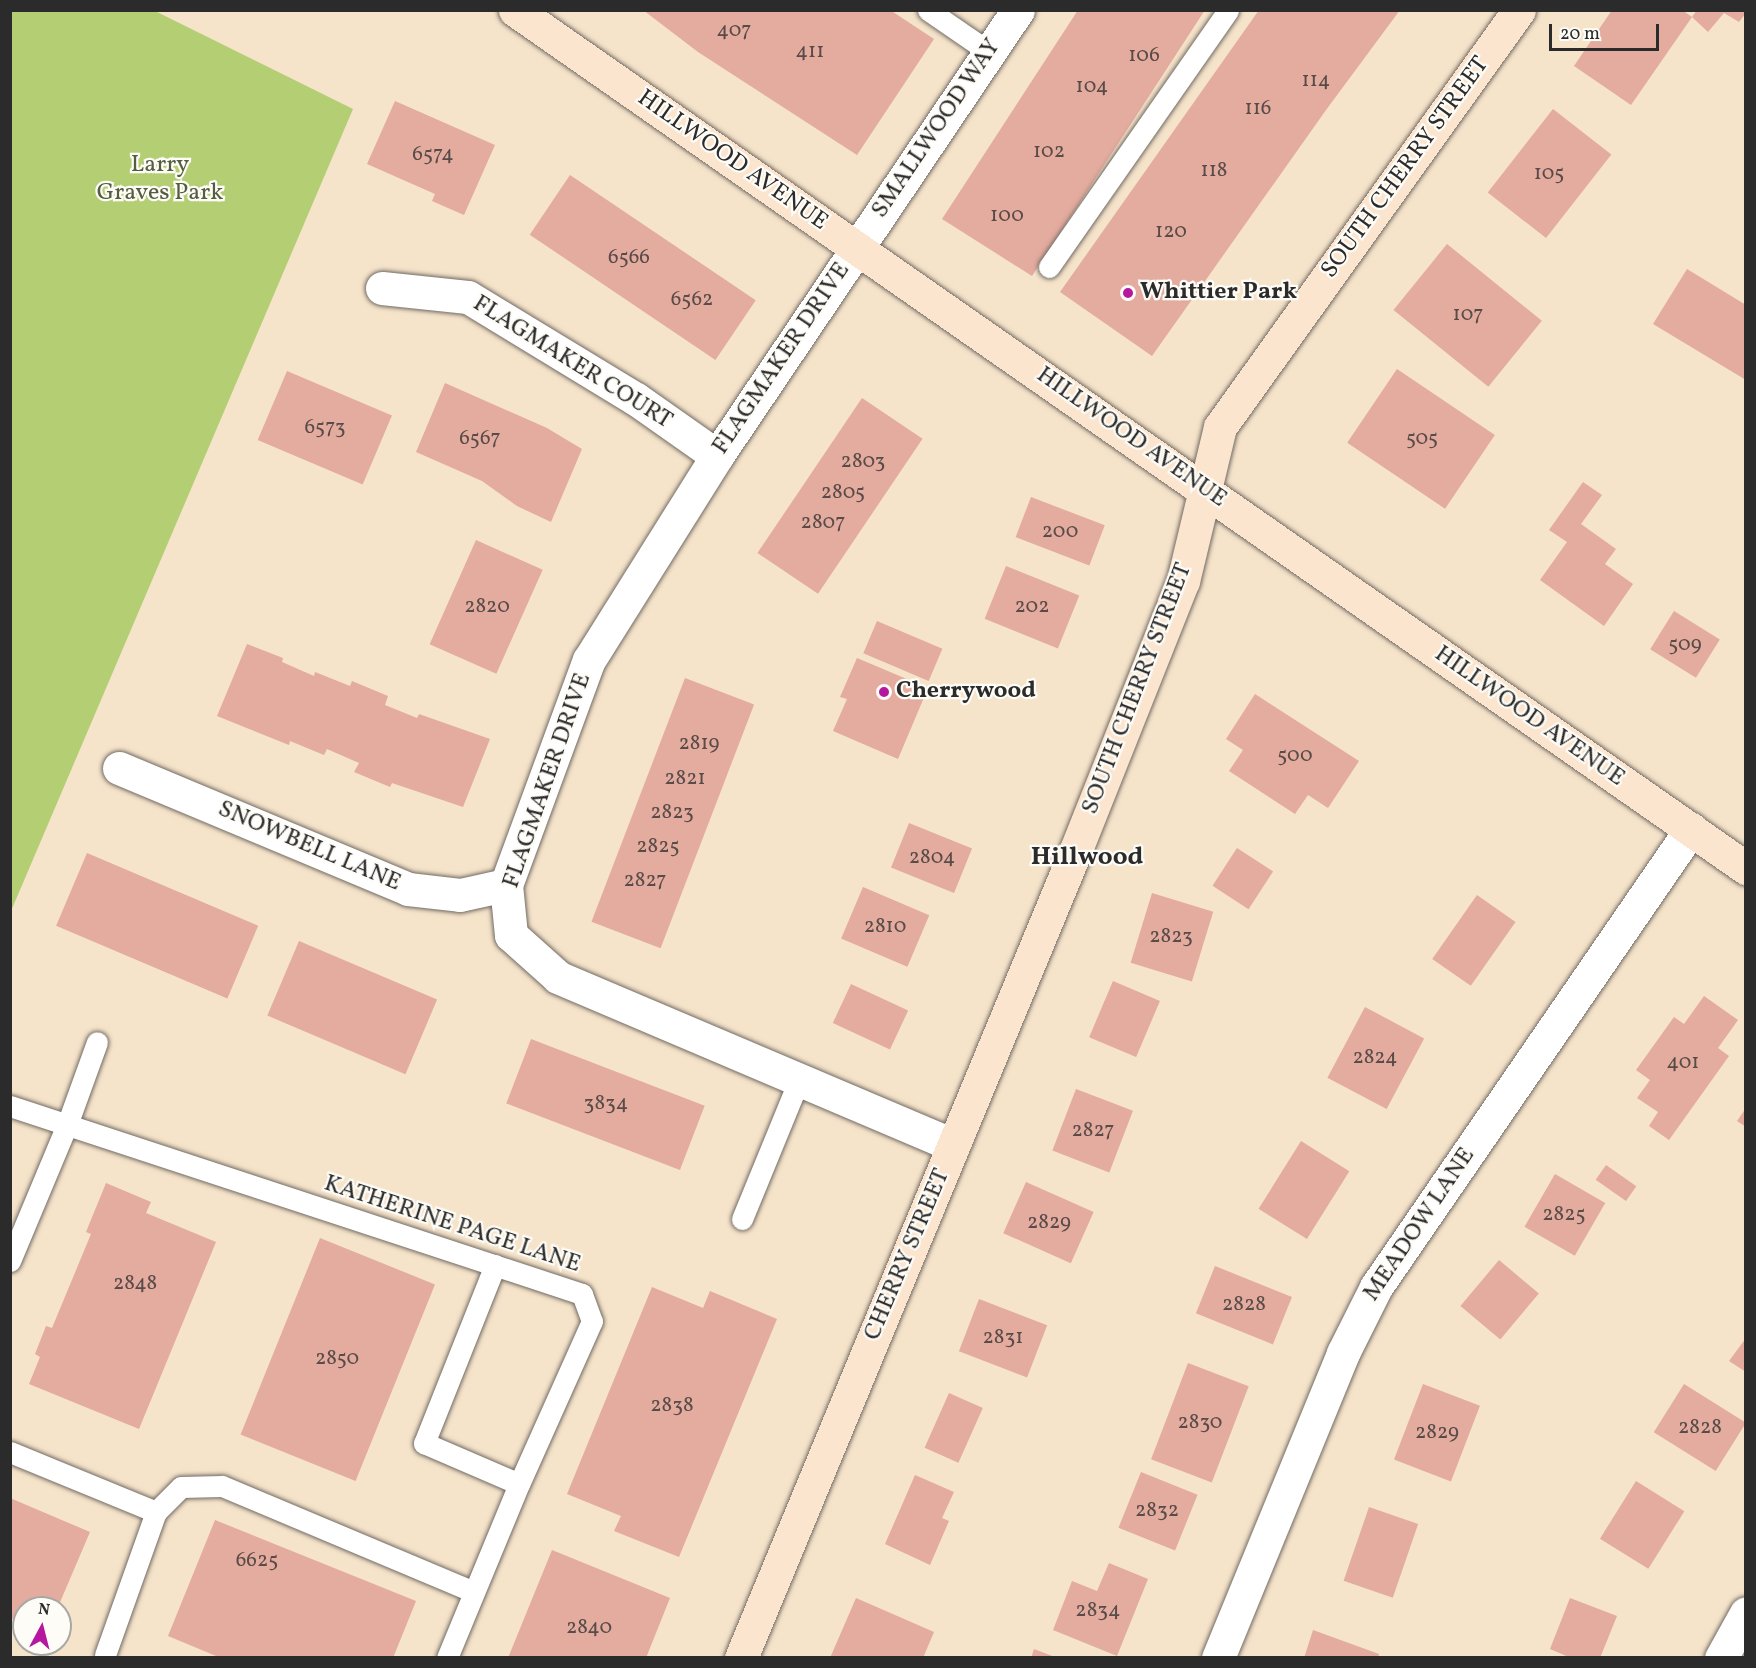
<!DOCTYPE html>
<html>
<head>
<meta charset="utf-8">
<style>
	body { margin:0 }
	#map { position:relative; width:1756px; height:1668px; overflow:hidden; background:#f5e3ca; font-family:Vollkorn,serif }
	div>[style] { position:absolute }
	.green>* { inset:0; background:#b3ce73 }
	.building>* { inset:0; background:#e4ab9f; transform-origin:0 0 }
	.roads { filter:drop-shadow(0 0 2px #726b63) drop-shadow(0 0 2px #726b63) }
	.lane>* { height:21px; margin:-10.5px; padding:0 10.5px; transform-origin:10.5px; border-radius:10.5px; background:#fff }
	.street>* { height:33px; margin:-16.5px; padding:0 16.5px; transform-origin:16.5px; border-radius:16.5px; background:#fff }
	.secondary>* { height:33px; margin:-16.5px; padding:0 16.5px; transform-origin:16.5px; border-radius:16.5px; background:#fbe5cf }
	.dots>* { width:16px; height:16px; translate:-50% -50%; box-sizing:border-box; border:3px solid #fdfcf7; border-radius:50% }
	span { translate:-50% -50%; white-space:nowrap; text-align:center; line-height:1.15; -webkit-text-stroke:4.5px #fdfcf7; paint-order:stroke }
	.number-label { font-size:21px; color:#594b48 }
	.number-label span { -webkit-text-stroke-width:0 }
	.street-label { font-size:24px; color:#2b2b2b }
	.park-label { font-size:24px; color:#545c41 }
	.poi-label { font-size:24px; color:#2b2b2b; font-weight:700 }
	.left { translate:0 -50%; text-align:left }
	.neighbourhood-label { font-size:26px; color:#2b2b2b; font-weight:700 }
	.frame { position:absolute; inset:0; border:12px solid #2b2b2b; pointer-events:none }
	.north { position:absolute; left:12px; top:1596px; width:60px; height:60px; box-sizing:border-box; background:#fdfcf7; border:2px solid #a9a8a5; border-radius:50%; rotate:7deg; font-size:16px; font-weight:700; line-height:24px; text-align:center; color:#2b2b2b }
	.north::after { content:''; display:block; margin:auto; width:21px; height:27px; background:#b5179e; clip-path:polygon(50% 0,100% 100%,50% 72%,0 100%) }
	.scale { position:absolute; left:1549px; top:24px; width:110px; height:27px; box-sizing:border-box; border:3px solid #2b2b2b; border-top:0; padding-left:8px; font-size:18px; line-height:21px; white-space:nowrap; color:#2b2b2b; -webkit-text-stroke:4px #fdfcf7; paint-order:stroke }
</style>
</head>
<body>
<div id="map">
	<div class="green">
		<div style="clip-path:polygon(11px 10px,155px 11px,353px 109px,11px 911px)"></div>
	</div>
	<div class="building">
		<div style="clip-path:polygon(643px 10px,890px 10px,934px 39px,857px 155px,698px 52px)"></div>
		<div style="clip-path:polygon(1078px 10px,1205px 10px,1032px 276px,942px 219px)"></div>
		<div style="clip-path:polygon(1259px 10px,1400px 10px,1326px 110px,1152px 356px,1060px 292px)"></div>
		<div style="clip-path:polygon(1612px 10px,1682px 10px,1692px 17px,1631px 105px,1574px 66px)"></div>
		<div style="clip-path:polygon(1697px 10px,1746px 10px,1746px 13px,1739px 22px,1724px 13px,1708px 32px,1692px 17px)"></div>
		<div style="clip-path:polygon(395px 101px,495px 145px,464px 215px,432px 201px,435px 194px,367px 164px)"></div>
		<div style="left:1553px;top:109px;width:74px;height:106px;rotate:38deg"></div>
		<div style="left:570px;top:175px;width:224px;height:72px;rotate:34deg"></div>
		<div style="left:1447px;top:244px;width:122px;height:85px;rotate:39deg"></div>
		<div style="clip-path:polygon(1687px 269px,1746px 305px,1746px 380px,1653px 324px)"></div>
		<div style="left:1397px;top:369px;width:118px;height:89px;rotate:34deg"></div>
		<div style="left:287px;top:371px;width:114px;height:75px;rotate:23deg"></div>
		<div style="clip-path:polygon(445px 383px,547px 428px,582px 449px,551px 522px,517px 506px,482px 481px,416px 452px)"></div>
		<div style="left:862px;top:398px;width:73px;height:187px;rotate:34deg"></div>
		<div style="clip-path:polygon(1583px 482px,1602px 495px,1581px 524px,1616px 549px,1605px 564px,1633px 584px,1604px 626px,1540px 580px,1567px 542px,1549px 530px)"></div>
		<div style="left:1031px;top:497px;width:79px;height:43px;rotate:21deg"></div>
		<div style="left:476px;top:540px;width:73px;height:114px;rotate:24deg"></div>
		<div style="left:1006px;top:566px;width:79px;height:57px;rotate:22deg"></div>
		<div style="left:1674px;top:611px;width:54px;height:45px;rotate:32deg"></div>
		<div style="left:877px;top:621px;width:71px;height:35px;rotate:23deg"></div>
		<div style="clip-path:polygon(247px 644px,283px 658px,282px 662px,314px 676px,315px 672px,350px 686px,352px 681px,388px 696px,385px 705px,417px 718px,419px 714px,490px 739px,463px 807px,392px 783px,390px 787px,354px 772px,359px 763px,327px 749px,324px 755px,290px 741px,289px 745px,217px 716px)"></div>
		<div style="clip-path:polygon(857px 658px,928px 688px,898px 759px,833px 731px,847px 699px,840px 697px)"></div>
		<div style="left:685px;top:678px;width:74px;height:261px;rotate:21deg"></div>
		<div style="clip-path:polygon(1255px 694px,1359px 761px,1328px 808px,1308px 795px,1295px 814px,1229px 771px,1243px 750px,1226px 739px)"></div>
		<div style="left:909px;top:823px;width:68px;height:48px;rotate:22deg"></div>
		<div style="left:1237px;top:848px;width:43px;height:45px;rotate:33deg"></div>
		<div style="left:87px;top:853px;width:186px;height:79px;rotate:23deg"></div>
		<div style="left:863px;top:887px;width:72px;height:56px;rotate:23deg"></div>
		<div style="left:1152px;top:893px;width:64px;height:73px;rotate:17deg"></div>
		<div style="left:1477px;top:895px;width:47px;height:78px;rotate:35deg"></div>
		<div style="left:299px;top:941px;width:150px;height:81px;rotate:23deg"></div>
		<div style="left:1113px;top:981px;width:51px;height:61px;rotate:23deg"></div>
		<div style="left:851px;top:984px;width:63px;height:43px;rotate:25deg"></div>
		<div style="clip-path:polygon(1704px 996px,1738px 1020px,1718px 1048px,1729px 1056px,1669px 1140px,1649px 1126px,1658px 1112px,1637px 1098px,1650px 1080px,1636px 1070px,1674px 1017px,1684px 1024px)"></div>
		<div style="left:1365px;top:1007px;width:67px;height:80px;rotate:28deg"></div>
		<div style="left:531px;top:1039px;width:186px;height:69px;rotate:21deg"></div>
		<div style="left:1076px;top:1089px;width:61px;height:66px;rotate:21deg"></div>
		<div style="clip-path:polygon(1746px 1108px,1746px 1127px,1737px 1121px)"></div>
		<div style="left:1301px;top:1141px;width:57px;height:80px;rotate:32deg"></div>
		<div style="left:1606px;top:1165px;width:37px;height:18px;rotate:35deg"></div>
		<div style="left:1555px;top:1174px;width:58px;height:61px;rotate:30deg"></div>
		<div style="left:1026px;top:1182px;width:74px;height:56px;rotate:24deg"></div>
		<div style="clip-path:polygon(106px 1183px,151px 1202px,146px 1213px,216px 1242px,139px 1429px,29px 1384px,40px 1357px,35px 1354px,46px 1326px,52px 1328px,91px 1234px,86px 1232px)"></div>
		<div style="left:320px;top:1238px;width:124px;height:212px;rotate:22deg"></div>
		<div style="left:1499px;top:1260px;width:52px;height:60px;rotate:40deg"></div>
		<div style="left:1215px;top:1266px;width:83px;height:51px;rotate:22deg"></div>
		<div style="clip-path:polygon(652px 1287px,703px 1308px,710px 1291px,777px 1319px,679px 1557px,614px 1531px,621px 1516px,567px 1494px)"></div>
		<div style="left:979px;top:1299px;width:73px;height:56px;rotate:21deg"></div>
		<div style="clip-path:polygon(1746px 1338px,1746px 1372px,1729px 1361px)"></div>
		<div style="left:1188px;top:1363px;width:65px;height:103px;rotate:21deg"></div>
		<div style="left:1423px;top:1384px;width:61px;height:81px;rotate:21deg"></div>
		<div style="left:1684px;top:1384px;width:73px;height:57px;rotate:32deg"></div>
		<div style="left:949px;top:1393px;width:37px;height:60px;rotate:24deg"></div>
		<div style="left:1141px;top:1472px;width:61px;height:60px;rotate:22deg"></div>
		<div style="clip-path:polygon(915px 1475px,954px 1492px,942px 1518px,949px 1521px,930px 1565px,885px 1544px)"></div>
		<div style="left:1636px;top:1481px;width:57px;height:68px;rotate:32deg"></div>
		<div style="clip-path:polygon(10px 1498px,90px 1532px,58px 1607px,38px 1598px,34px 1608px,24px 1608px,24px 1623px,10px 1618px)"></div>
		<div style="left:1369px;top:1507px;width:52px;height:78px;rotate:19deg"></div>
		<div style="clip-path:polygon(215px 1520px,416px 1601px,393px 1658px,221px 1658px,168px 1636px)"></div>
		<div style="clip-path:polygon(552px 1550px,670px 1598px,646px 1658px,508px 1658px)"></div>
		<div style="clip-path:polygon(1109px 1563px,1148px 1579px,1117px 1656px,1053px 1630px,1072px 1581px,1097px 1591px)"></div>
		<div style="clip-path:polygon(856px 1598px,934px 1632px,923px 1658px,830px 1658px)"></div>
		<div style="clip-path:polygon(1570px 1598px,1617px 1616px,1600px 1658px,1571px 1658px,1550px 1649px)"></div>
		<div style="clip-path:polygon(1313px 1630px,1379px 1654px,1378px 1658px,1304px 1658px)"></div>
		<div style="clip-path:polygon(1034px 1649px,1055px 1657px,1055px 1658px,1031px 1658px)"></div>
	</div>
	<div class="roads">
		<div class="lane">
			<div style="left:928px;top:10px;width:74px;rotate:34.5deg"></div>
			<div style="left:1049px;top:267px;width:313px;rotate:-55.1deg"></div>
			<div style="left:10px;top:1106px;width:602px;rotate:18.19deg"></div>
			<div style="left:582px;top:1294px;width:29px;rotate:70deg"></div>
			<div style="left:592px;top:1321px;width:179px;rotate:114.1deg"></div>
			<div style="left:519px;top:1484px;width:188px;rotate:112.5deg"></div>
			<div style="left:742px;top:1219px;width:150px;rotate:-67.7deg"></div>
			<div style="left:10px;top:1261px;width:147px;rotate:-67.3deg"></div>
			<div style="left:67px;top:1125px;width:88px;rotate:-70.1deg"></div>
			<div style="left:495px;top:1265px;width:192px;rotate:111.7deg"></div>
			<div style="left:424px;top:1443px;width:103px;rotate:23.3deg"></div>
			<div style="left:10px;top:1452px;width:158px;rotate:22.3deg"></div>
			<div style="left:105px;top:1655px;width:152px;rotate:-70.4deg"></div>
			<div style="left:156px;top:1512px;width:35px;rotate:-45deg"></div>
			<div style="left:181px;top:1487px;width:41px;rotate:-1.4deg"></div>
			<div style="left:222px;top:1486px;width:273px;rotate:22.8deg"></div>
		</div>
		<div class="street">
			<div style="left:382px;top:288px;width:86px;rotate:6deg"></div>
			<div style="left:468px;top:297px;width:197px;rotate:31.3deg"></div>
			<div style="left:636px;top:399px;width:99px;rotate:35.1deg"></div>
			<div style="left:119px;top:768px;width:313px;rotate:22.7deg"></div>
			<div style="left:408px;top:889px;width:52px;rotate:6.6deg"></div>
			<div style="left:460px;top:895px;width:47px;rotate:-12.3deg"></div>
			<div style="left:953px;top:1145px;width:429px;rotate:-157deg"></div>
			<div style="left:558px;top:977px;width:63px;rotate:-138.2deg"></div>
			<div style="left:511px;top:935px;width:50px;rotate:-95.7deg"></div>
			<div style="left:506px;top:885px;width:240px;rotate:-69.8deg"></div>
			<div style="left:589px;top:660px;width:241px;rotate:-57.9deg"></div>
			<div style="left:717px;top:456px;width:538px;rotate:-55.99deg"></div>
			<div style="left:1218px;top:1658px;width:330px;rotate:-67.7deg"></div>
			<div style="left:1343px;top:1353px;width:74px;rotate:-63.4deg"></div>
			<div style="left:1376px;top:1287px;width:556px;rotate:-55.48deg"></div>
			<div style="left:1721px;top:1658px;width:51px;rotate:-60.9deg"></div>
		</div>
		<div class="secondary">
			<div style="left:515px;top:10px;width:1501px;rotate:34.88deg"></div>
			<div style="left:741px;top:1658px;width:872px;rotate:-67.49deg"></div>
			<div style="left:1075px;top:852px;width:292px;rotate:-68.3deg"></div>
			<div style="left:1183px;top:581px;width:158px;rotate:-76.5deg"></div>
			<div style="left:1220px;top:427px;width:513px;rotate:-54.36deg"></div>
		</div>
	</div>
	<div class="dots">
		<div style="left:1128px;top:293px;background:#b5179e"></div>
		<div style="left:884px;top:692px;background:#b5179e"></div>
	</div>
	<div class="number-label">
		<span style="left:734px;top:31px">407</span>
		<span style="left:810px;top:52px">411</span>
		<span style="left:1144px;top:56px">106</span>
		<span style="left:1316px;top:81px">114</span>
		<span style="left:1092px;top:87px">104</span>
		<span style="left:1258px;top:109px">116</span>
		<span style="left:1049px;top:152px">102</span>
		<span style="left:433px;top:155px">6574</span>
		<span style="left:1214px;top:171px">118</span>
		<span style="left:1549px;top:174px">105</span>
		<span style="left:1007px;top:216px">100</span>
		<span style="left:1171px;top:232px">120</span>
		<span style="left:629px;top:258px">6566</span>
		<span style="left:692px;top:300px">6562</span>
		<span style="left:1468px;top:315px">107</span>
		<span style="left:325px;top:428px">6573</span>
		<span style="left:480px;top:439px">6567</span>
		<span style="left:1422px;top:439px">505</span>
		<span style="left:863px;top:462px">2803</span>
		<span style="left:843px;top:493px">2805</span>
		<span style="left:823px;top:523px">2807</span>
		<span style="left:1060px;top:532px">200</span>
		<span style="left:487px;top:607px">2820</span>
		<span style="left:1032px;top:607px">202</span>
		<span style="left:1685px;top:645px">509</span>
		<span style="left:699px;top:744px">2819</span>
		<span style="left:1295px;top:756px">500</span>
		<span style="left:685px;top:779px">2821</span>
		<span style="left:672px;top:813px">2823</span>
		<span style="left:658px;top:847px">2825</span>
		<span style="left:932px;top:858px">2804</span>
		<span style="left:645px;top:881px">2827</span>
		<span style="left:885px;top:927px">2810</span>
		<span style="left:1171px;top:937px">2823</span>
		<span style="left:1375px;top:1058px">2824</span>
		<span style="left:1683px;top:1063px">401</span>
		<span style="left:606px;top:1104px">3834</span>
		<span style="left:1093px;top:1131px">2827</span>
		<span style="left:1564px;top:1215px">2825</span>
		<span style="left:1049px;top:1223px">2829</span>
		<span style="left:135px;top:1284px">2848</span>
		<span style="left:1244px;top:1305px">2828</span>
		<span style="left:1003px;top:1338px">2831</span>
		<span style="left:337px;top:1359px">2850</span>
		<span style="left:672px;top:1406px">2838</span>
		<span style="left:1200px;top:1423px">2830</span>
		<span style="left:1700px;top:1428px">2828</span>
		<span style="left:1437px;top:1433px">2829</span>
		<span style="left:1157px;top:1511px">2832</span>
		<span style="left:257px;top:1561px">6625</span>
		<span style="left:1098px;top:1611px">2834</span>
		<span style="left:589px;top:1628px">2840</span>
	</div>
	<div class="street-label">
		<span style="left:937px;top:129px;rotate:-56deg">SMALLWOOD WAY</span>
		<span style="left:732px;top:161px;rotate:35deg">HILLWOOD AVENUE</span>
		<span style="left:1406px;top:168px;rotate:-54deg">SOUTH CHERRY STREET</span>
		<span style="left:782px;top:359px;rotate:-56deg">FLAGMAKER DRIVE</span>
		<span style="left:572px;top:363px;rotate:32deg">FLAGMAKER COURT</span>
		<span style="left:1131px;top:438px;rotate:35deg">HILLWOOD AVENUE</span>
		<span style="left:1138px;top:689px;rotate:-69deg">SOUTH CHERRY STREET</span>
		<span style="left:1529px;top:717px;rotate:35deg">HILLWOOD AVENUE</span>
		<span style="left:548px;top:781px;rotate:-71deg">FLAGMAKER DRIVE</span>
		<span style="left:309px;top:847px;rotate:23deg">SNOWBELL LANE</span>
		<span style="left:452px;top:1225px;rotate:18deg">KATHERINE PAGE LANE</span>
		<span style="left:1420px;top:1225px;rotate:-56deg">MEADOW LANE</span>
		<span style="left:908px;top:1255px;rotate:-67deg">CHERRY STREET</span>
	</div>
	<div class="park-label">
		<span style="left:160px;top:180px">Larry<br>Graves Park</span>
	</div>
	<div class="poi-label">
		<span class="left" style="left:1140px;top:293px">Whittier Park</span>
		<span class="left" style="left:896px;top:692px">Cherrywood</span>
	</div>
	<div class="neighbourhood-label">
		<span style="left:1087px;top:858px">Hillwood</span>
	</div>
	<div class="frame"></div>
	<div class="north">N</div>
	<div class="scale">20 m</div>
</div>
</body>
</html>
